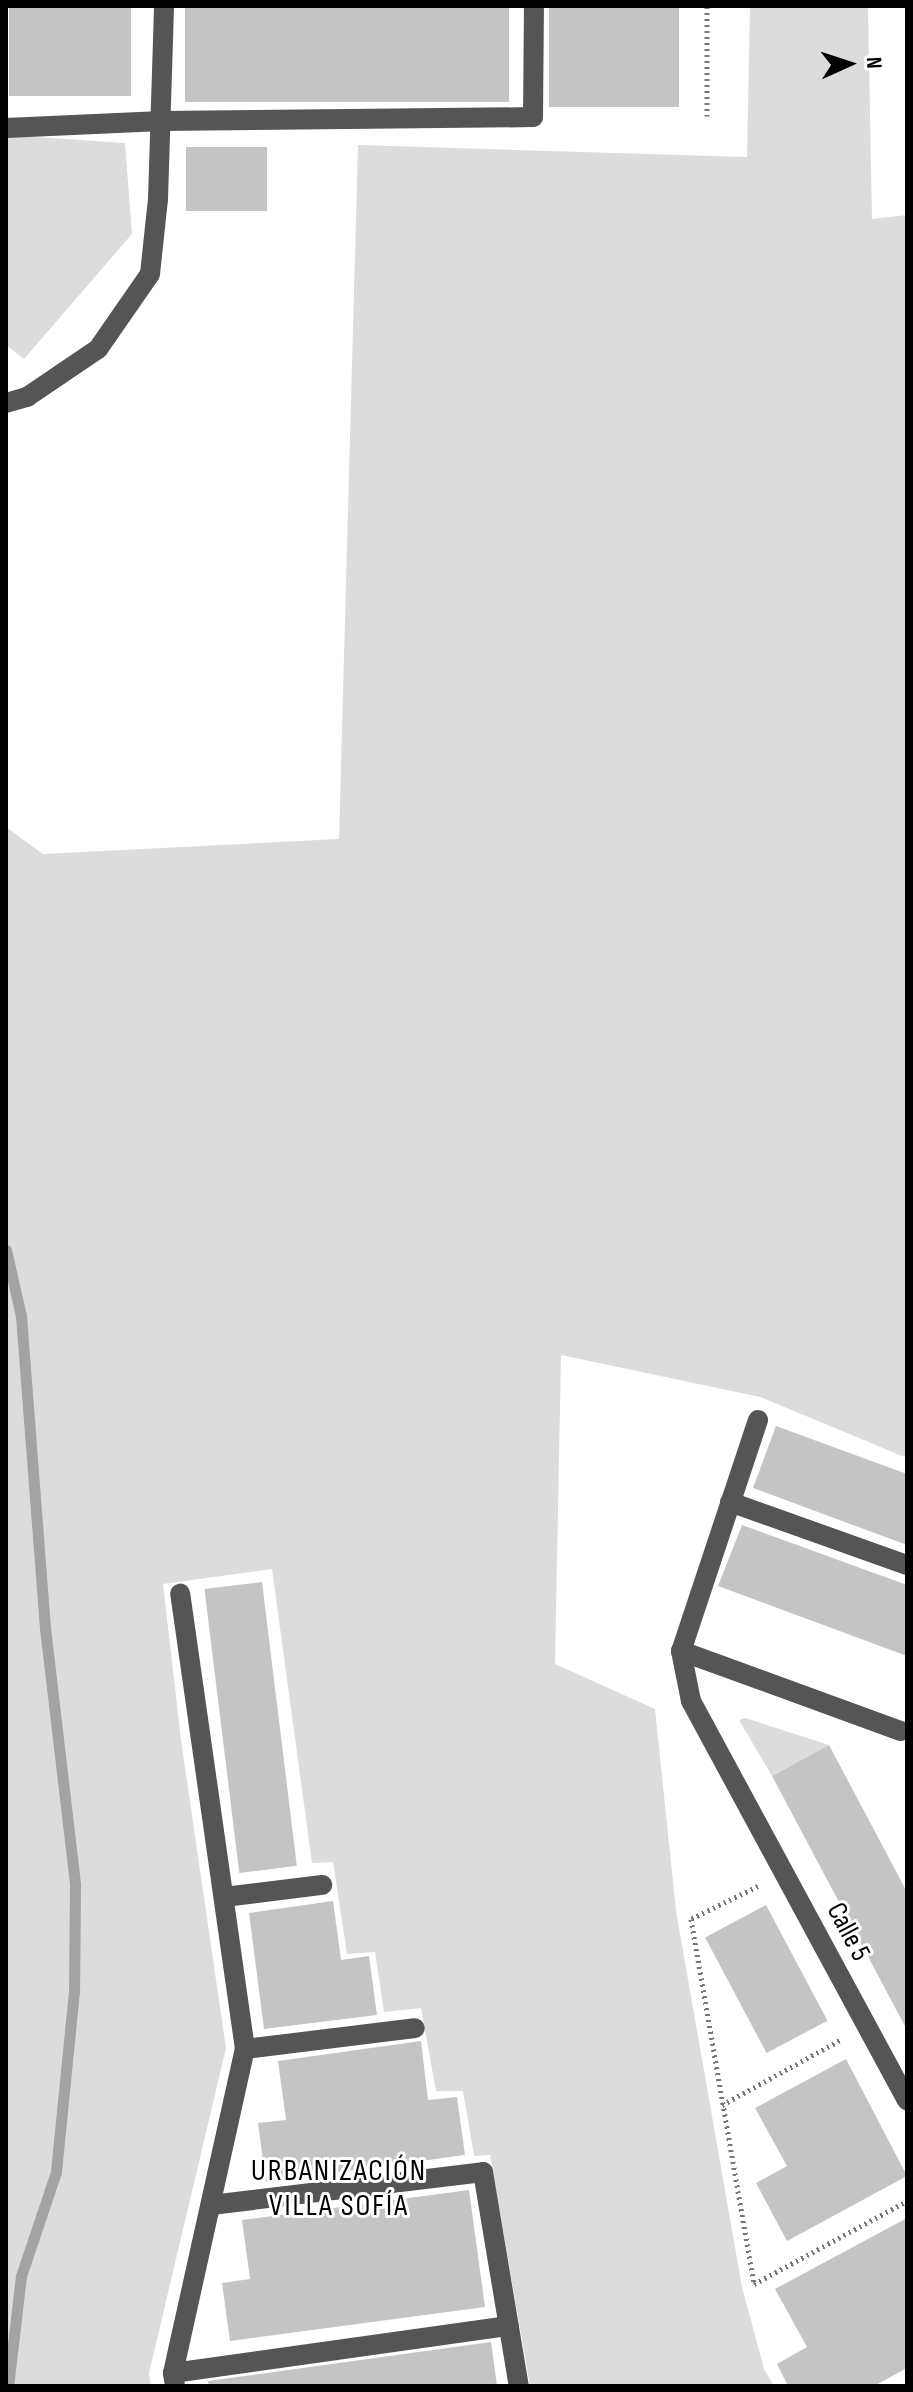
<!DOCTYPE html>
<html>
<head>
<meta charset="utf-8">
<style>
	body { margin:0 }
	#map { position:relative; width:913px; height:2392px; overflow:hidden; background:#fff; font-family:"Sofia Sans Condensed",sans-serif }
	div>[style] { position:absolute }
	.green>* { inset:0; background:#dcdcdc }
	.stream>* { height:11px; margin:-5.5px; padding:0 5.5px; transform-origin:5.5px; border-radius:5.5px; background:#a3a3a3 }
	.building>* { inset:0; background:#c4c4c4; transform-origin:0 0 }
	.path>* { height:5px; margin-top:-2.5px; transform-origin:0; background:repeating-linear-gradient(90deg,#777 0 2px,transparent 0 6px) }
	.minor>* { height:20px; margin:-10px; padding:0 10px; transform-origin:10px; border-radius:10px; background:#555 }
	span { translate:-50% -50%; white-space:nowrap; text-align:center; line-height:1.15; -webkit-text-stroke:6px #fff; paint-order:stroke }
	.street-label { font-size:28px; color:#000 }
	.neighbourhood-label { font-size:30px; color:#000; letter-spacing:2px }
	.frame { position:absolute; inset:0; border:8px solid #000; pointer-events:none }
	.north { position:absolute; left:809px; top:24px; width:80px; height:80px; -webkit-text-stroke:6px #fff; paint-order:stroke; rotate:87deg; font-size:22px; font-weight:700; line-height:32px; text-align:center; color:#000 }
	.north::after { content:''; display:block; margin:auto; width:28px; height:36px; background:#000; clip-path:polygon(50% 0,100% 100%,50% 72%,0 100%) }
</style>
</head>
<body>
<div id="map">
	<div class="green">
		<div style="clip-path:polygon(750px 6px,868px 6px,872px 219px,907px 215px,907px 1458px,760px 1397px,561px 1355px,555px 1664px,655px 1709px,676px 1911px,742px 2287px,764px 2369px,774px 2386px,530px 2386px,490px 2155px,474px 2156px,463px 2091px,436px 2091px,421px 2008px,384px 2012px,375px 1952px,347px 1954px,333px 1862px,312px 1863px,272px 1569px,163px 1584px,181px 1740px,226px 2048px,149px 2373px,151px 2386px,6px 2386px,6px 827px,43px 854px,339px 839px,358px 145px,747px 157px)"></div>
		<div style="clip-path:polygon(6px 135px,125px 143px,132px 234px,24px 359px,6px 345px)"></div>
		<div style="clip-path:polygon(745px 1718px,829px 1745px,772px 1776px,739px 1720px)"></div>
	</div>
	<div class="stream">
		<div style="left:6px;top:1250px;width:68px;rotate:77.2deg"></div>
		<div style="left:21px;top:1316px;width:313px;rotate:85.6deg"></div>
		<div style="left:45px;top:1628px;width:259px;rotate:83.3deg"></div>
		<div style="left:75px;top:1885px;width:106px;rotate:90.5deg"></div>
		<div style="left:74px;top:1991px;width:182px;rotate:95.7deg"></div>
		<div style="left:56px;top:2172px;width:110px;rotate:108.6deg"></div>
		<div style="left:21px;top:2276px;width:111px;rotate:96.7deg"></div>
	</div>
	<div class="building">
		<div style="left:9px;top:6px;width:122px;height:90px"></div>
		<div style="left:185px;top:6px;width:324px;height:96px"></div>
		<div style="left:549px;top:6px;width:130px;height:101px"></div>
		<div style="left:186px;top:147px;width:81px;height:64px"></div>
		<div style="clip-path:polygon(776px 1426px,907px 1474px,907px 1545px,753px 1488px)"></div>
		<div style="clip-path:polygon(742px 1525px,907px 1585px,907px 1656px,718px 1586px)"></div>
		<div style="left:262px;top:1582px;width:286px;height:58px;rotate:83deg"></div>
		<div style="clip-path:polygon(829px 1745px,907px 1892px,907px 2030px,772px 1776px)"></div>
		<div style="clip-path:polygon(333px 1901px,341px 1960px,369px 1956px,377px 2015px,264px 2029px,249px 1913px)"></div>
		<div style="left:766px;top:1905px;width:131px;height:69px;rotate:62deg"></div>
		<div style="clip-path:polygon(421px 2041px,428px 2100px,457px 2097px,465px 2155px,266px 2182px,258px 2123px,286px 2120px,278px 2061px)"></div>
		<div style="clip-path:polygon(846px 2059px,907px 2176px,787px 2241px,756px 2183px,787px 2166px,755px 2108px)"></div>
		<div style="clip-path:polygon(469px 2190px,485px 2307px,230px 2341px,222px 2283px,250px 2279px,242px 2220px)"></div>
		<div style="clip-path:polygon(907px 2218px,907px 2368px,874px 2386px,788px 2386px,777px 2364px,807px 2347px,775px 2289px)"></div>
		<div style="clip-path:polygon(491px 2342px,497px 2386px,209px 2386px,208px 2381px)"></div>
	</div>
	<div class="path">
		<div style="left:707px;top:116px;width:110px;rotate:-90deg"></div>
		<div style="left:758px;top:1886px;width:75px;rotate:153.8deg"></div>
		<div style="left:691px;top:1919px;width:370px;rotate:80.2deg"></div>
		<div style="left:754px;top:2284px;width:174px;rotate:-28.5deg"></div>
		<div style="left:722px;top:2105px;width:137px;rotate:-28.8deg"></div>
	</div>
	<div class="minor">
		<div style="left:6px;top:128px;width:156px;rotate:-2.6deg"></div>
		<div style="left:162px;top:121px;width:371px;rotate:-0.6deg"></div>
		<div style="left:533px;top:117px;width:111px;rotate:-89.5deg"></div>
		<div style="left:6px;top:403px;width:22px;rotate:-16deg"></div>
		<div style="left:27px;top:397px;width:86px;rotate:-34.1deg"></div>
		<div style="left:98px;top:349px;width:91px;rotate:-55.3deg"></div>
		<div style="left:150px;top:274px;width:75px;rotate:-83.9deg"></div>
		<div style="left:158px;top:199px;width:193px;rotate:-88.2deg"></div>
		<div style="left:758px;top:1420px;width:243px;rotate:108.4deg"></div>
		<div style="left:681px;top:1651px;width:51px;rotate:78.7deg"></div>
		<div style="left:691px;top:1701px;width:454px;rotate:61.6deg"></div>
		<div style="left:730px;top:1502px;width:188px;rotate:19.6deg"></div>
		<div style="left:681px;top:1651px;width:234px;rotate:20deg"></div>
		<div style="left:224px;top:1897px;width:99px;rotate:-7deg"></div>
		<div style="left:245px;top:2049px;width:171px;rotate:-7deg"></div>
		<div style="left:211px;top:2205px;width:274px;rotate:-6.9deg"></div>
		<div style="left:483px;top:2172px;width:217px;rotate:80.5deg"></div>
		<div style="left:173px;top:2373px;width:339px;rotate:-8deg"></div>
		<div style="left:175px;top:2386px;width:13px;rotate:-99deg"></div>
		<div style="left:173px;top:2373px;width:332px;rotate:-77.5deg"></div>
		<div style="left:245px;top:2049px;width:460px;rotate:-98.1deg"></div>
	</div>
	<div class="street-label">
		<span style="left:848px;top:1932px;rotate:62deg">Calle 5</span>
	</div>
	<div class="neighbourhood-label">
		<span style="left:339px;top:2188px">URBANIZACIÓN<br>VILLA SOFÍA</span>
	</div>
	<div class="frame"></div>
	<div class="north">N</div>
</div>
</body>
</html>
